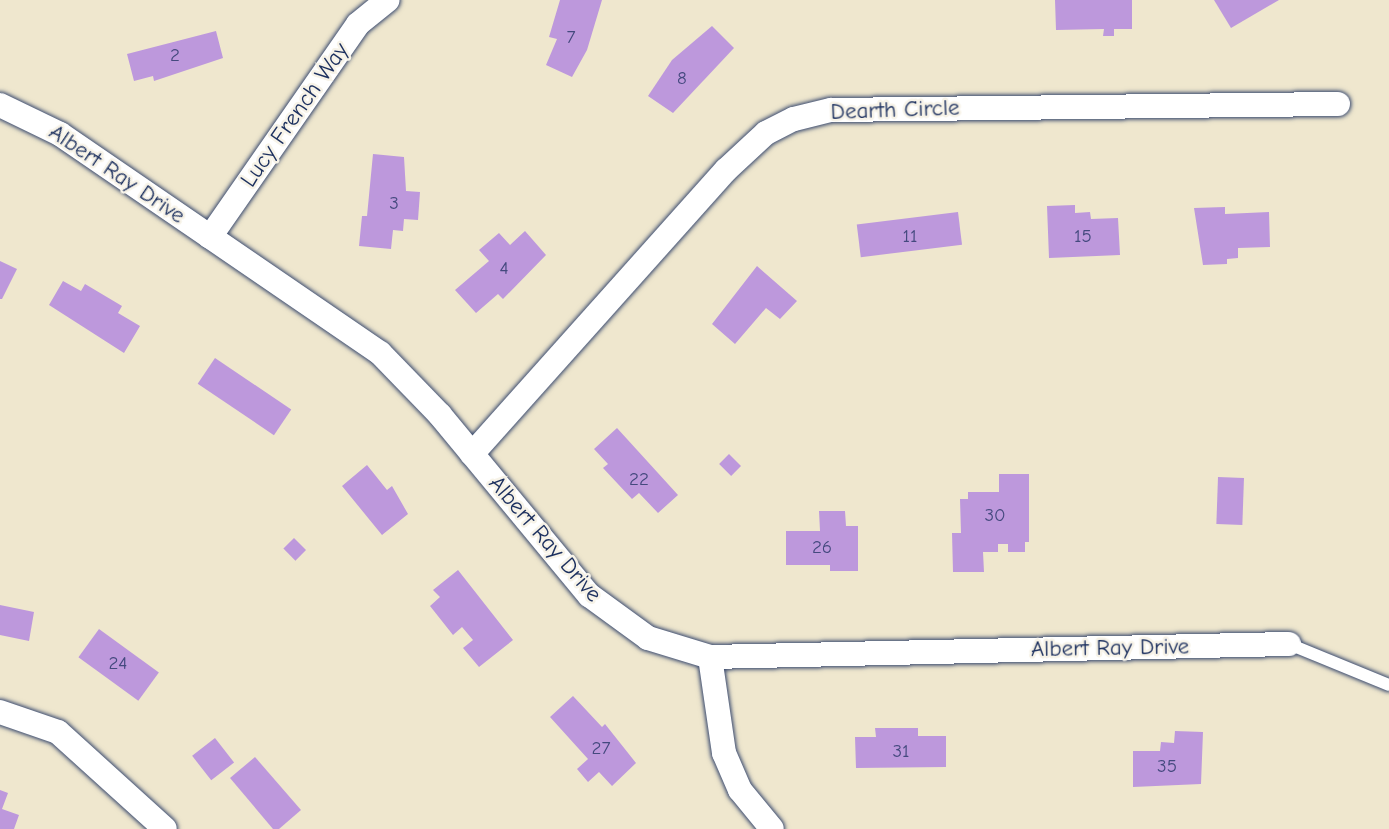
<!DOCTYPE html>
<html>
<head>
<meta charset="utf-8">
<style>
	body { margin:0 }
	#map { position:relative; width:1389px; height:829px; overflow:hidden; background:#efe7ce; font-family:"Comic Neue",sans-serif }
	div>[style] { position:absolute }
	.building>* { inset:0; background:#bd98dc; transform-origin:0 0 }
	.roads { filter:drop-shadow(0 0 2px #3b4b6f) drop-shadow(0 0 2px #3b4b6f) }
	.lane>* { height:12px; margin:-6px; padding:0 6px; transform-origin:6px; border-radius:6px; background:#fff }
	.street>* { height:24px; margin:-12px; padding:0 12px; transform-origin:12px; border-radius:12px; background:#fff }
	span { translate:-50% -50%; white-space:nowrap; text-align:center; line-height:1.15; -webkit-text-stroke:5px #f7f3e8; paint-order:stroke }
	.number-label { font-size:19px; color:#44497e }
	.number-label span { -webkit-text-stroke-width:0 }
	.street-label { font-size:23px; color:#1b2f5e }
</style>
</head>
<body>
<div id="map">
	<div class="building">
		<div style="clip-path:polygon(560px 0,602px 0,587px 50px,572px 77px,546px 65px,557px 39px,549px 37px)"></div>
		<div style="clip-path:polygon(1055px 0,1132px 0,1132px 29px,1114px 29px,1114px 36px,1103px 36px,1104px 29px,1056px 30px)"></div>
		<div style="clip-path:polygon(1214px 0,1279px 0,1231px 28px)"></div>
		<div style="clip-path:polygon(712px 26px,734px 48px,673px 113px,648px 96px,672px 60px)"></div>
		<div style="clip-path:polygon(216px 31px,223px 58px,154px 81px,153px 76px,134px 81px,127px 54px)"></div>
		<div style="clip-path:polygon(373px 154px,404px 157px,406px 191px,420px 192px,418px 220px,404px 219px,403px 231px,393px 230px,391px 249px,359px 246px,362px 216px,367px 216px)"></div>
		<div style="clip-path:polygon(1075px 205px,1075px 213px,1090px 212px,1091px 219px,1118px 218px,1120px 255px,1049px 258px,1047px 206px)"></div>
		<div style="clip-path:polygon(1225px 207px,1225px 214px,1269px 212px,1270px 247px,1238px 248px,1238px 258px,1227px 259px,1227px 264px,1203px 265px,1194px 208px)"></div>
		<div style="left:958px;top:212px;width:33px;height:102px;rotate:83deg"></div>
		<div style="clip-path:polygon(525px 231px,546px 255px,503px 299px,498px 294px,476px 313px,455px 290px,489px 261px,479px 250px,499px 233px,510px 245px)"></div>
		<div style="clip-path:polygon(0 261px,17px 269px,2px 299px,0 299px)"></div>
		<div style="clip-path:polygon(757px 266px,797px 301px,780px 319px,766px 308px,735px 344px,712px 324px)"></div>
		<div style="clip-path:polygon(63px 281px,81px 291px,85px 284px,122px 306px,118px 313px,140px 326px,124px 353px,49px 305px)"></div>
		<div style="left:215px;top:358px;width:92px;height:31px;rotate:34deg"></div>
		<div style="clip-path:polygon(617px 428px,678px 495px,658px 513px,639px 493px,632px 499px,603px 468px,608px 464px,594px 449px)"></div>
		<div style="left:729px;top:454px;width:17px;height:14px;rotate:45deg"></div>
		<div style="clip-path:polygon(367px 465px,387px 490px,392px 486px,408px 514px,382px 535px,342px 486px)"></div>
		<div style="clip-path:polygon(999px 474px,1029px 474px,1029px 542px,1025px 542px,1025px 552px,1008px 552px,1008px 544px,998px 544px,998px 552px,983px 552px,984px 572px,953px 572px,952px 533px,961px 533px,960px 499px,968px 499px,968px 492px,999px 492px)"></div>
		<div style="left:1218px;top:477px;width:26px;height:47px;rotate:2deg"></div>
		<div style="clip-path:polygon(819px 511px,845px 511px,846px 526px,858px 526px,858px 571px,830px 571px,830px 565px,786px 565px,786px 531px,820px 531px)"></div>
		<div style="left:294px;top:538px;width:17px;height:15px;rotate:45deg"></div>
		<div style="clip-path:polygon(458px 570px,513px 640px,479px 667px,463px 648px,473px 640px,462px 627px,453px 635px,430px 606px,440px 597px,433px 590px)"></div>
		<div style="clip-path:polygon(0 605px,34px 612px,29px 641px,0 635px)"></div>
		<div style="left:99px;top:629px;width:74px;height:35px;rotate:36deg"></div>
		<div style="clip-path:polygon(573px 696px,602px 727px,605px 724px,636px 763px,612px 786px,599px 772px,588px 782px,577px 769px,588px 759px,550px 717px)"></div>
		<div style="clip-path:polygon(875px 728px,918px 728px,918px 736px,946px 736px,946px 767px,856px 768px,855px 737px,876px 737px)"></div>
		<div style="clip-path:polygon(1175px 731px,1203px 732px,1201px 784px,1133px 787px,1133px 751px,1160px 751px,1161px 742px,1174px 743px)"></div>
		<div style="left:215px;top:738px;width:31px;height:29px;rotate:52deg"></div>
		<div style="clip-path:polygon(255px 757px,301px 810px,279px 829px,273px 829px,230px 778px)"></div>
		<div style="clip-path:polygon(0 790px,8px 793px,2px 809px,19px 815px,14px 829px,0 829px)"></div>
	</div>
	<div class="roads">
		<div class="lane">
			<div style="left:1289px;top:644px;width:108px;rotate:22.3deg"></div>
		</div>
		<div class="street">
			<div style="left:0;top:105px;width:67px;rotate:25.8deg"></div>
			<div style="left:60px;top:134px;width:388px;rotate:34.4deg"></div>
			<div style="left:380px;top:353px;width:86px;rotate:45.9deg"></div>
			<div style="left:440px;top:415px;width:234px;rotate:50.4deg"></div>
			<div style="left:589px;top:595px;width:73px;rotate:36.1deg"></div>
			<div style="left:648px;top:638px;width:65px;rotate:17deg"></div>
			<div style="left:710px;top:657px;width:579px;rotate:-1.29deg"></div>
			<div style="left:210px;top:237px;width:259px;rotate:-55.2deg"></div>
			<div style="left:358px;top:24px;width:38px;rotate:-39deg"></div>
			<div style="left:472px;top:454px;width:381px;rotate:-48.2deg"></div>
			<div style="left:726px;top:170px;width:54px;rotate:-42.8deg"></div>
			<div style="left:766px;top:133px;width:31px;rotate:-27deg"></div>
			<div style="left:794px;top:119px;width:38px;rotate:-14deg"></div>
			<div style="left:831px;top:110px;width:507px;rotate:-0.68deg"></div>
			<div style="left:710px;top:657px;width:97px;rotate:81.7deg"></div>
			<div style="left:724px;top:753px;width:40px;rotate:66.6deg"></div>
			<div style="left:740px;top:790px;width:50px;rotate:50.6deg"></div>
			<div style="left:0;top:712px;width:61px;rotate:19deg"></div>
			<div style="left:58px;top:732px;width:144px;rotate:42.2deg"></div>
		</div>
	</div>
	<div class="number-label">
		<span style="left:571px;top:38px">7</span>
		<span style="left:175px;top:56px">2</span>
		<span style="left:682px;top:79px">8</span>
		<span style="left:394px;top:204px">3</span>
		<span style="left:910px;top:237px">11</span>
		<span style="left:1083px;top:237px">15</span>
		<span style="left:504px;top:269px">4</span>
		<span style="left:639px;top:480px">22</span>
		<span style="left:995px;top:516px">30</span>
		<span style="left:822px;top:548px">26</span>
		<span style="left:118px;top:664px">24</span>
		<span style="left:601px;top:749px">27</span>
		<span style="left:901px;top:752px">31</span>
		<span style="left:1167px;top:767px">35</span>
	</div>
	<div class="street-label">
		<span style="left:895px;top:110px;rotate:-2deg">Dearth Circle</span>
		<span style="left:295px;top:115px;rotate:-55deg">Lucy French Way</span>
		<span style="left:117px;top:174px;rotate:34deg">Albert Ray Drive</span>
		<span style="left:545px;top:539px;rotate:49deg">Albert Ray Drive</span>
		<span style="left:1110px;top:648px;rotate:-1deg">Albert Ray Drive</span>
	</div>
</div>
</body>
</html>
